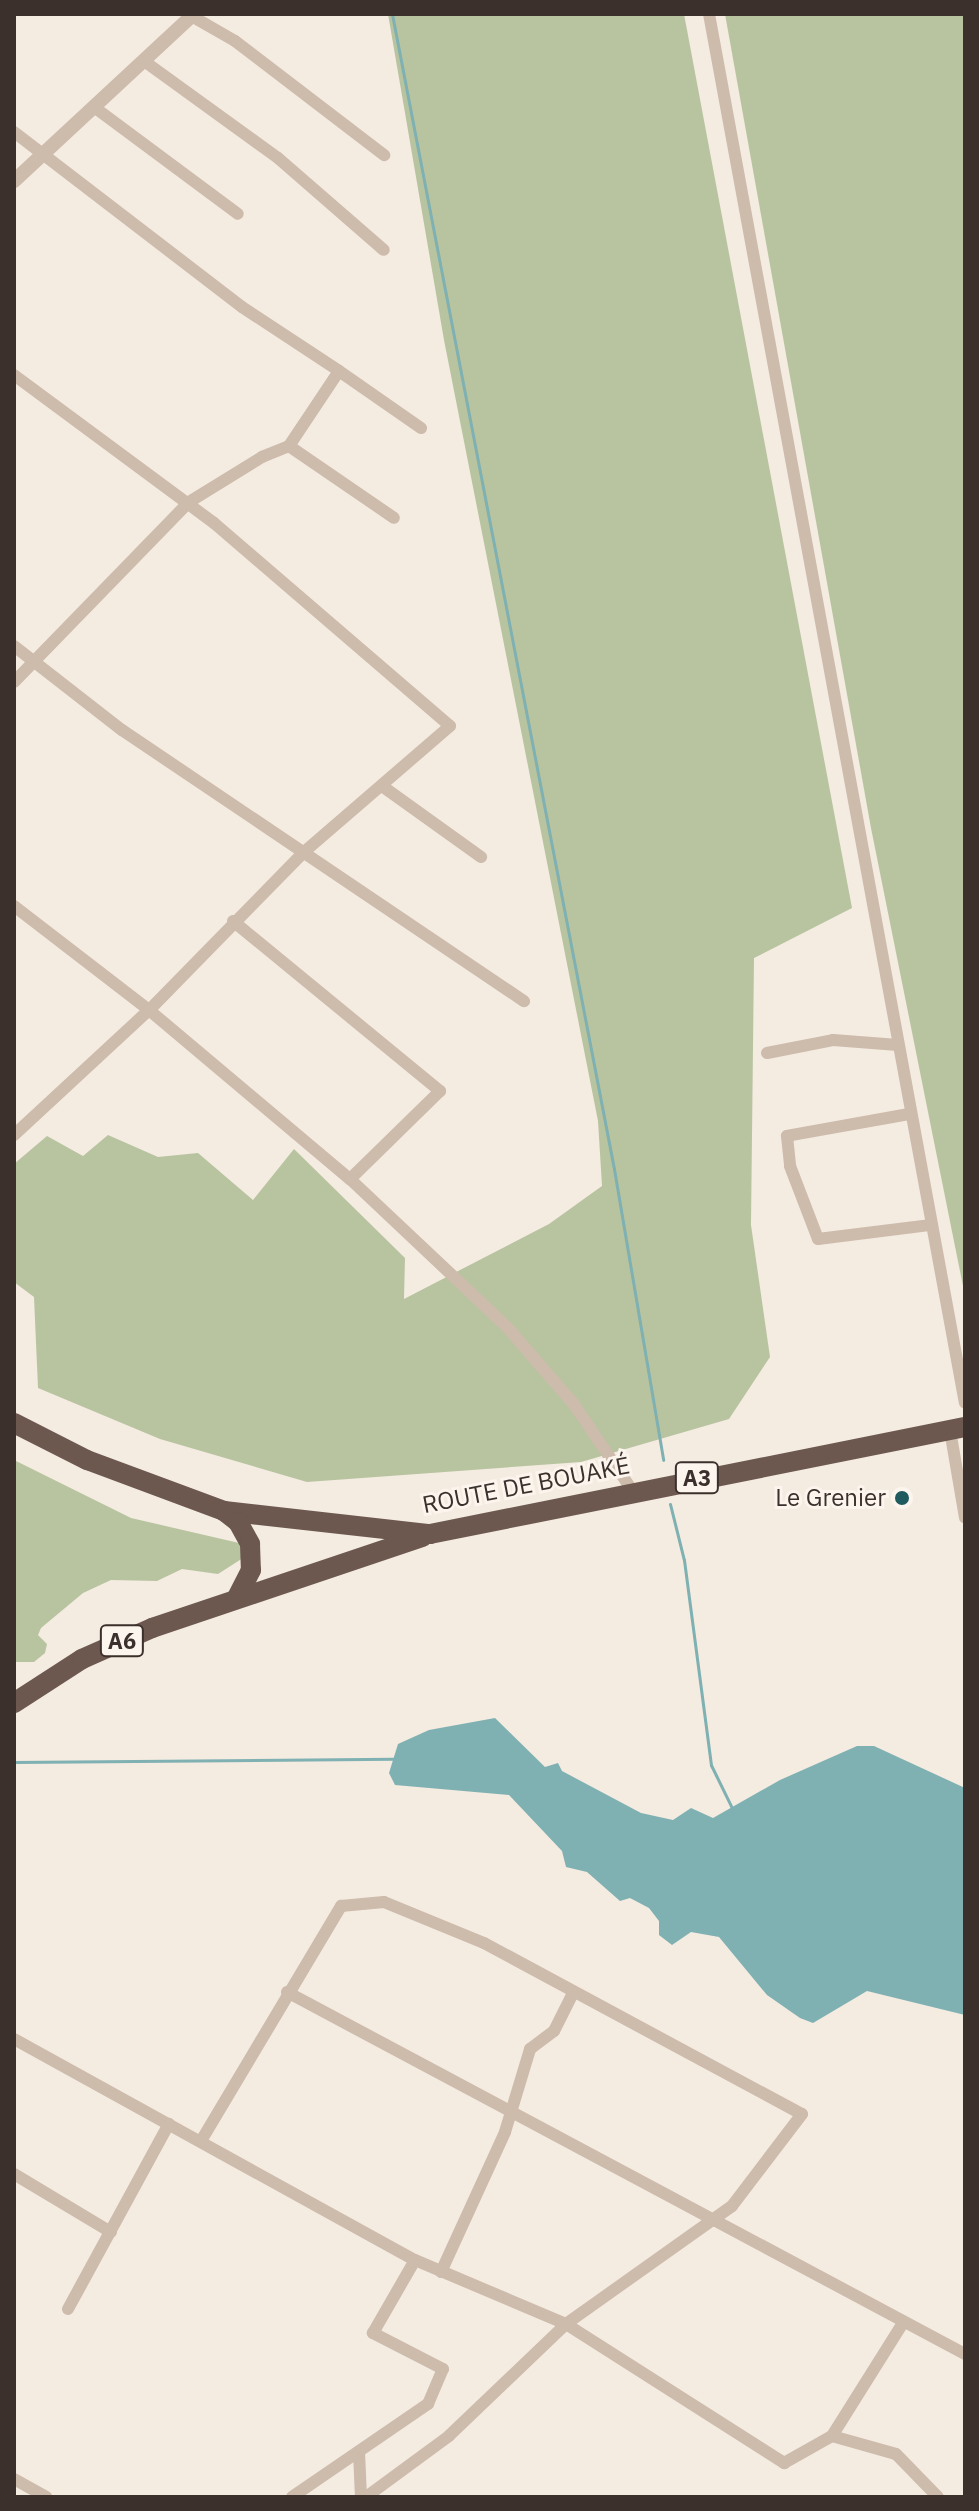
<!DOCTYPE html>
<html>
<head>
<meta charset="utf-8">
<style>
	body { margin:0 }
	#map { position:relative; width:979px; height:2511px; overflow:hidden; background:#f4ebe1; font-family:"IBM Plex Sans",sans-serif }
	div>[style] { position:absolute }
	.green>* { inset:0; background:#b8c4a0 }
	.water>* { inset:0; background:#7fb0b2 }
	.stream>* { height:3px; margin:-1.5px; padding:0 1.5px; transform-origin:1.5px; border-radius:1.5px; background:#7fb0b2 }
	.minor>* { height:12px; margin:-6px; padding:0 6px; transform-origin:6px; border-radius:6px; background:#cdbbac }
	.tertiary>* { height:14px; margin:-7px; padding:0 7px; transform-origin:7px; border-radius:7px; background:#cdbbac }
	.trunk>* { height:20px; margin:-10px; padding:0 10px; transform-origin:10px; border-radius:10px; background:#6c584f }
	.dots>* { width:22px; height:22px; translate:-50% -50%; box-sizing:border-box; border:4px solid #fbf5ee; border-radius:50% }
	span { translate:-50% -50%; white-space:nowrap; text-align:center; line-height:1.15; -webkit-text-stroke:6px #fbf5ee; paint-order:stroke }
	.shield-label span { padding:2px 6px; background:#fbf5ee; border:2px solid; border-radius:6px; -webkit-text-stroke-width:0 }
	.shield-label { font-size:22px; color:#3b302b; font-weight:700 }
	.street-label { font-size:24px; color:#3b302b }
	.poi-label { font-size:24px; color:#3b302b }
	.right { translate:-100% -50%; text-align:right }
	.frame { position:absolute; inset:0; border:16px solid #3b302b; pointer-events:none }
</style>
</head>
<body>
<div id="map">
	<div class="green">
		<div style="clip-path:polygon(388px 14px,684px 14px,852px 908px,754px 958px,751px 1225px,770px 1357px,729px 1419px,581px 1462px,307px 1482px,160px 1439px,38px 1388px,34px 1297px,14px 1282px,14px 1164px,47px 1136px,83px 1156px,108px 1135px,158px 1157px,198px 1153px,253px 1200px,294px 1149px,405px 1258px,404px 1299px,549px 1224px,602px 1186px,598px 1121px,444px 340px)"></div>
		<div style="clip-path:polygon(725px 14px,965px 14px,965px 1296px,871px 828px)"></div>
		<div style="clip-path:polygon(14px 1460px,131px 1518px,239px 1543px,243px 1558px,218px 1574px,182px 1569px,157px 1581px,111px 1580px,83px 1593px,41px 1628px,38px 1635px,47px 1644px,45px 1653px,34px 1662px,14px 1662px)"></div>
	</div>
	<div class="water">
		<div style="clip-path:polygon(495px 1718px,545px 1767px,558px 1763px,562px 1771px,641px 1813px,673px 1820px,691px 1808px,713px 1818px,780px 1780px,857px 1746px,874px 1746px,965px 1788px,965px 2015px,867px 1991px,813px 2023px,800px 2018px,767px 1995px,719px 1937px,691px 1932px,672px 1945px,659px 1935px,659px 1921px,649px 1908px,630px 1898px,620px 1901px,587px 1872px,566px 1867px,562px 1851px,509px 1795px,395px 1785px,389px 1773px,398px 1744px,429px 1730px)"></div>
	</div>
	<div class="stream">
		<div style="left:392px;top:14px;width:1176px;rotate:79.12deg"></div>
		<div style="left:614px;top:1169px;width:295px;rotate:80.4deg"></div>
		<div style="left:670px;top:1504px;width:58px;rotate:76deg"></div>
		<div style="left:684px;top:1560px;width:207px;rotate:82.5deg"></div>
		<div style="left:711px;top:1765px;width:48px;rotate:64deg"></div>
		<div style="left:14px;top:1762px;width:380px;rotate:-0.5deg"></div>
	</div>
	<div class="minor">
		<div style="left:188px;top:14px;width:54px;rotate:29.9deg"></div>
		<div style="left:235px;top:41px;width:188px;rotate:37.4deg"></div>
		<div style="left:709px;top:14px;width:1412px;rotate:79.56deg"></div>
		<div style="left:144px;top:61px;width:165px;rotate:35.9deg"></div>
		<div style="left:278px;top:158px;width:140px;rotate:41deg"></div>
		<div style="left:94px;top:107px;width:179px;rotate:36.6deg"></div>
		<div style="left:14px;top:132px;width:287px;rotate:37.5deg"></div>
		<div style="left:242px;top:307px;width:116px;rotate:33.4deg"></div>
		<div style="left:339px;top:371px;width:90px;rotate:123.7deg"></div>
		<div style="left:289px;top:446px;width:29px;rotate:158deg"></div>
		<div style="left:262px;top:457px;width:86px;rotate:148.3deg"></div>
		<div style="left:189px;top:502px;width:251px;rotate:134.2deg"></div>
		<div style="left:339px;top:371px;width:100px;rotate:34.8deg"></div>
		<div style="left:14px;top:375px;width:249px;rotate:36.5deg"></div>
		<div style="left:214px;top:523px;width:311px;rotate:40.7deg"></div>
		<div style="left:450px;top:726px;width:194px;rotate:139.2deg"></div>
		<div style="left:303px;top:853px;width:220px;rotate:134.4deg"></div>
		<div style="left:149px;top:1010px;width:184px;rotate:137.2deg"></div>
		<div style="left:289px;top:446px;width:127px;rotate:34.4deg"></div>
		<div style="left:14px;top:646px;width:137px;rotate:37.9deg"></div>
		<div style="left:122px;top:730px;width:485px;rotate:34deg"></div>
		<div style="left:382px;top:786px;width:122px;rotate:35.6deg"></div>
		<div style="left:14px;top:906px;width:170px;rotate:37.6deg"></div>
		<div style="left:149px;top:1010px;width:263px;rotate:40.1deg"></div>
		<div style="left:350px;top:1179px;width:214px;rotate:43.3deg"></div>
		<div style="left:506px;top:1326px;width:102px;rotate:49deg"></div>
		<div style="left:573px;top:1403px;width:105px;rotate:55.9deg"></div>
		<div style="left:233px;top:921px;width:268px;rotate:39.4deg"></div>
		<div style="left:440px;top:1091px;width:126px;rotate:135.6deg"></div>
		<div style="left:767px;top:1053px;width:67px;rotate:-11.1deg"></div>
		<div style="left:833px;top:1040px;width:65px;rotate:4.4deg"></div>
		<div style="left:909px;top:1114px;width:124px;rotate:169.8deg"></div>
		<div style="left:787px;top:1136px;width:30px;rotate:84deg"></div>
		<div style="left:790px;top:1166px;width:78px;rotate:69deg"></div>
		<div style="left:818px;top:1239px;width:114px;rotate:-7.1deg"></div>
		<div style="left:950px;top:1430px;width:89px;rotate:80.3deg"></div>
		<div style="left:287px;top:1992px;width:769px;rotate:28.1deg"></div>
		<div style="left:14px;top:2039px;width:458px;rotate:28.9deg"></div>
		<div style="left:415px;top:2260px;width:164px;rotate:23deg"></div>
		<div style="left:566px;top:2324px;width:259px;rotate:32.5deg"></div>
		<div style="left:784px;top:2463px;width:55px;rotate:-29.4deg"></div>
		<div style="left:832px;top:2436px;width:66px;rotate:15.7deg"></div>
		<div style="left:896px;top:2454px;width:60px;rotate:45.7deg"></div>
		<div style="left:201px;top:2141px;width:274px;rotate:-59.2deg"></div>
		<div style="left:341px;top:1906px;width:43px;rotate:-5.3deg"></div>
		<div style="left:384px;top:1902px;width:108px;rotate:22.3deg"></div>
		<div style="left:484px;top:1943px;width:361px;rotate:28.3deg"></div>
		<div style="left:802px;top:2114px;width:116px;rotate:127.3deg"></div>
		<div style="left:732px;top:2206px;width:204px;rotate:144.6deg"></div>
		<div style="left:566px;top:2324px;width:162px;rotate:136.3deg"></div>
		<div style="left:449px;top:2436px;width:103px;rotate:143.7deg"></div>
		<div style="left:14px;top:2174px;width:113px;rotate:30.9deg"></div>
		<div style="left:441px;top:2272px;width:154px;rotate:-65.4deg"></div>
		<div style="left:505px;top:2132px;width:87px;rotate:-73.2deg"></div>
		<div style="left:530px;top:2049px;width:30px;rotate:-37deg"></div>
		<div style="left:554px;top:2031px;width:42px;rotate:-63.4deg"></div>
		<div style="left:68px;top:2309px;width:211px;rotate:-61.4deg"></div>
		<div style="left:832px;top:2436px;width:133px;rotate:-57.9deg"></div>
		<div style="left:359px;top:2452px;width:45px;rotate:87.5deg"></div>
		<div style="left:14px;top:2479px;width:37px;rotate:29deg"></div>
		<div style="left:292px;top:2497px;width:165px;rotate:-34.4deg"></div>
		<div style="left:428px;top:2404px;width:38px;rotate:-67deg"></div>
		<div style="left:443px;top:2369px;width:79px;rotate:-152.8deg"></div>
		<div style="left:373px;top:2333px;width:84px;rotate:-60.1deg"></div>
	</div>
	<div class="tertiary">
		<div style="left:14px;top:181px;width:246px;rotate:-42.9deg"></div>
	</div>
	<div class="trunk">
		<div style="left:14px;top:1423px;width:82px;rotate:26.9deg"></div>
		<div style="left:87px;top:1460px;width:146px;rotate:20.4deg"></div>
		<div style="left:224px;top:1511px;width:207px;rotate:6.4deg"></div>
		<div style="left:430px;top:1534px;width:546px;rotate:-11.31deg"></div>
		<div style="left:224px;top:1511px;width:18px;rotate:38deg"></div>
		<div style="left:238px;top:1522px;width:25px;rotate:61deg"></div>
		<div style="left:250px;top:1544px;width:26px;rotate:88deg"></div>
		<div style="left:251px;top:1570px;width:29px;rotate:117deg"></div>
		<div style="left:14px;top:1703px;width:81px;rotate:-32.9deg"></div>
		<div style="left:82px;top:1659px;width:77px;rotate:-23.9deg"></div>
		<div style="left:152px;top:1628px;width:285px;rotate:-18.6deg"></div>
	</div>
	<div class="dots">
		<div style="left:902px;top:1498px;background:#1f5a5e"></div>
	</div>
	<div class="shield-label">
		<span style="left:697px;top:1478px">A3</span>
		<span style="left:122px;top:1641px">A6</span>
	</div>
	<div class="street-label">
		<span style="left:526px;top:1485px;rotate:-11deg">ROUTE DE BOUAKÉ</span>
	</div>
	<div class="poi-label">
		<span class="right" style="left:886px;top:1498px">Le Grenier</span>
	</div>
	<div class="frame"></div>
</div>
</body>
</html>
